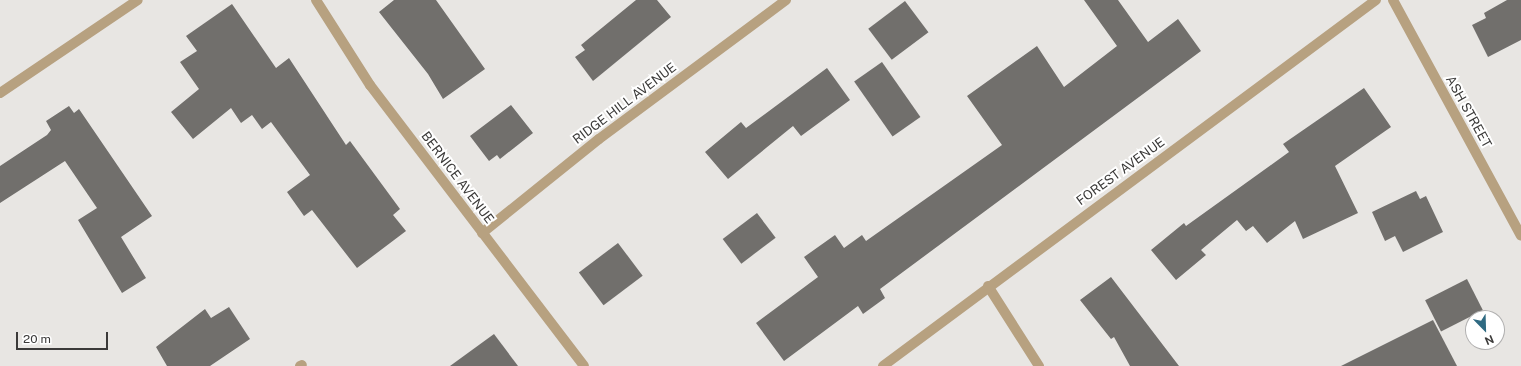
<!DOCTYPE html>
<html>
<head>
<meta charset="utf-8">
<style>
	body { margin:0 }
	#map { position:relative; width:1521px; height:366px; overflow:hidden; background:#e8e6e3; font-family:"Public Sans",sans-serif }
	div>[style] { position:absolute }
	.building>* { inset:0; background:#716f6c; transform-origin:0 0 }
	.minor>* { height:10px; margin:-5px; padding:0 5px; transform-origin:5px; border-radius:5px; background:#b7a180 }
	span { translate:-50% -50%; white-space:nowrap; text-align:center; line-height:1.15; -webkit-text-stroke:4px #fff; paint-order:stroke }
	.street-label { font-size:13px; color:#3b3a39 }
	.north { position:absolute; left:1465px; top:310px; width:40px; height:40px; box-sizing:border-box; background:#fff; border:1px solid #b1b0b0; border-radius:50%; rotate:157deg; font-size:11px; font-weight:700; line-height:16px; text-align:center; color:#3b3a39 }
	.north::after { content:''; display:block; margin:auto; width:14px; height:18px; background:#2f6a82; clip-path:polygon(50% 0,100% 100%,50% 72%,0 100%) }
	.scale { position:absolute; left:16px; top:332px; width:92px; height:18px; box-sizing:border-box; border:2px solid #3b3a39; border-top:0; padding-left:5px; font-size:12px; line-height:14px; white-space:nowrap; color:#3b3a39; -webkit-text-stroke:3px #fff; paint-order:stroke }
</style>
</head>
<body>
<div id="map">
	<div class="building">
		<div style="clip-path:polygon(394px 0,436px 0,485px 69px,443px 99px,428px 74px,379px 12px)"></div>
		<div style="clip-path:polygon(636px 0,657px 0,671px 17px,593px 81px,575px 57px,585px 50px,581px 45px)"></div>
		<div style="clip-path:polygon(1084px 0,1118px 0,1148px 42px,1178px 19px,1201px 51px,880px 289px,885px 298px,863px 314px,858px 306px,784px 361px,756px 323px,818px 277px,804px 257px,835px 235px,844px 248px,862px 235px,866px 241px,1002px 145px,967px 96px,1037px 46px,1064px 87px,1117px 46px)"></div>
		<div style="clip-path:polygon(1507px 0,1521px 0,1521px 40px,1488px 57px,1472px 25px,1486px 18px,1484px 13px)"></div>
		<div style="left:905px;top:1px;width:39px;height:46px;rotate:53deg"></div>
		<div style="clip-path:polygon(232px 4px,276px 68px,289px 58px,346px 145px,350px 141px,400px 209px,393px 215px,406px 231px,357px 268px,312px 210px,304px 216px,287px 192px,310px 175px,271px 122px,262px 129px,252px 115px,241px 123px,231px 108px,193px 139px,171px 112px,199px 89px,180px 62px,197px 51px,186px 36px)"></div>
		<div style="left:882px;top:62px;width:67px;height:34px;rotate:55deg"></div>
		<div style="clip-path:polygon(827px 68px,850px 100px,801px 136px,793px 126px,728px 179px,705px 152px,741px 122px,746px 128px)"></div>
		<div style="clip-path:polygon(1364px 88px,1391px 127px,1335px 166px,1358px 213px,1303px 239px,1295px 221px,1267px 243px,1253px 226px,1246px 231px,1237px 220px,1201px 250px,1206px 255px,1176px 280px,1151px 250px,1184px 223px,1186px 226px,1289px 152px,1283px 144px)"></div>
		<div style="clip-path:polygon(511px 105px,533px 133px,500px 159px,497px 155px,489px 161px,470px 136px)"></div>
		<div style="clip-path:polygon(69px 106px,74px 113px,79px 109px,152px 216px,121px 237px,146px 278px,122px 293px,78px 220px,97px 208px,65px 161px,0 203px,0 166px,47px 135px,51px 130px,46px 121px)"></div>
		<div style="clip-path:polygon(1416px 191px,1420px 199px,1426px 196px,1443px 232px,1403px 252px,1395px 236px,1385px 241px,1372px 212px)"></div>
		<div style="left:757px;top:213px;width:31px;height:43px;rotate:53deg"></div>
		<div style="left:618px;top:243px;width:41px;height:49px;rotate:53deg"></div>
		<div style="clip-path:polygon(1111px 277px,1179px 366px,1130px 366px,1114px 337px,1111px 339px,1080px 300px)"></div>
		<div style="left:1467px;top:279px;width:35px;height:47px;rotate:63deg"></div>
		<div style="clip-path:polygon(229px 307px,250px 339px,210px 366px,167px 366px,156px 347px,205px 309px,211px 318px)"></div>
		<div style="clip-path:polygon(1433px 320px,1457px 366px,1341px 366px)"></div>
		<div style="clip-path:polygon(494px 334px,518px 366px,450px 366px)"></div>
	</div>
	<div class="minor">
		<div style="left:316px;top:0;width:101px;rotate:57.6deg"></div>
		<div style="left:370px;top:85px;width:353px;rotate:52.7deg"></div>
		<div style="left:1393px;top:0;width:268px;rotate:61.5deg"></div>
		<div style="left:0;top:93px;width:166px;rotate:-34deg"></div>
		<div style="left:482px;top:233px;width:150px;rotate:-38.8deg"></div>
		<div style="left:599px;top:139px;width:233px;rotate:-36.6deg"></div>
		<div style="left:988px;top:286px;width:95px;rotate:57.5deg"></div>
		<div style="left:300px;top:366px;width:2px;rotate:-27deg"></div>
		<div style="left:883px;top:366px;width:614px;rotate:-36.59deg"></div>
	</div>
	<div class="street-label">
		<span style="left:625px;top:104px;rotate:-37deg">RIDGE HILL AVENUE</span>
		<span style="left:1468px;top:112px;rotate:61deg">ASH STREET</span>
		<span style="left:1121px;top:172px;rotate:-36deg">FOREST AVENUE</span>
		<span style="left:457px;top:178px;rotate:53deg">BERNICE AVENUE</span>
	</div>
	<div class="north">N</div>
	<div class="scale">20 m</div>
</div>
</body>
</html>
